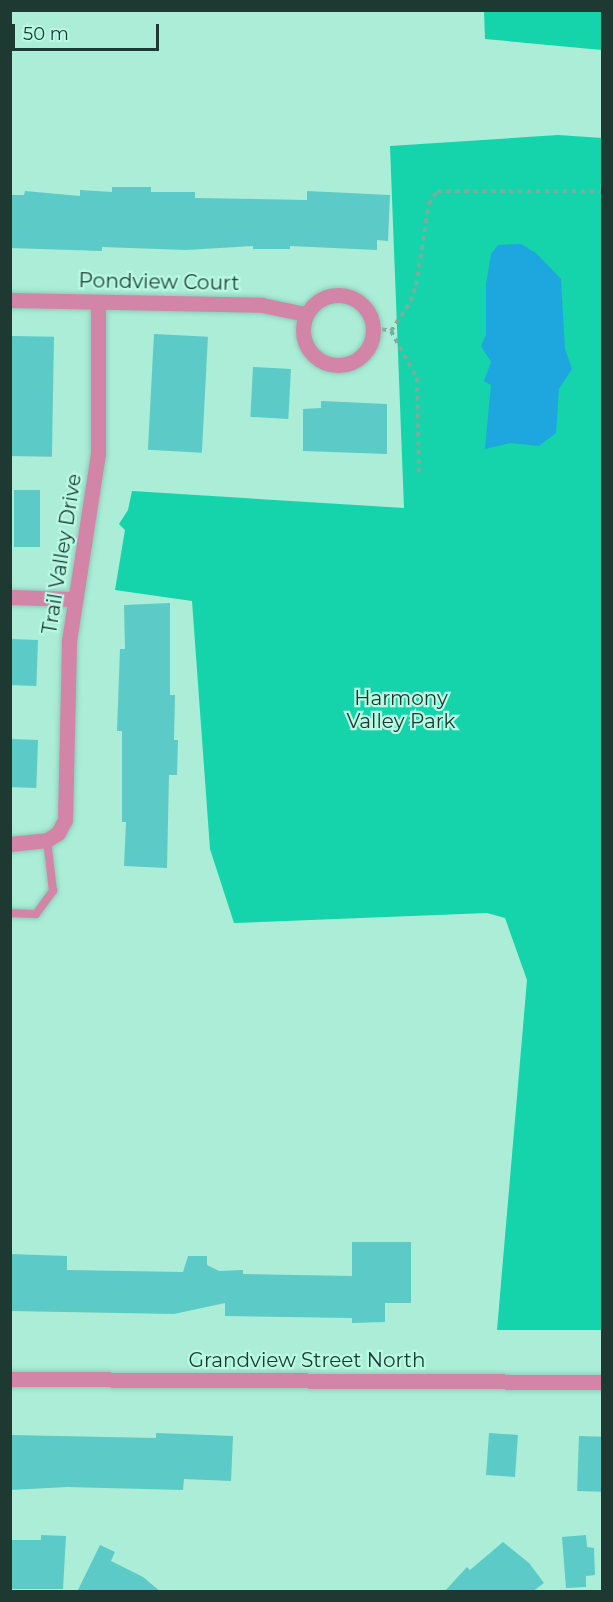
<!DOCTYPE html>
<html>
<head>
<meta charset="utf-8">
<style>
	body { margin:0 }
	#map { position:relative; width:613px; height:1602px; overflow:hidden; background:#abedd7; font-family:Montserrat,sans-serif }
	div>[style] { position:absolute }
	.green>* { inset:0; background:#15d3aa }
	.water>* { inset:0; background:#1ea7de }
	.building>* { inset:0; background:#5ccac6; transform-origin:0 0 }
	.path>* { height:4px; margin-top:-2px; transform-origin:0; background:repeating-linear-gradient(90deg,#79ad9c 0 4.5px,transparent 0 9px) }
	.roads { filter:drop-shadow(0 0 2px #8fc9b6) drop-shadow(0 0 2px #8fc9b6) }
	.service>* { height:8px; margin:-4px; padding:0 4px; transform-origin:4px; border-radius:4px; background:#d285a7 }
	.minor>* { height:15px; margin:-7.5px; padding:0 7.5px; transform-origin:7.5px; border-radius:7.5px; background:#d285a7 }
	.minor>.ring { margin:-7.5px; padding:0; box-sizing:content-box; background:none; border:15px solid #d285a7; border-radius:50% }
	.tertiary>* { height:15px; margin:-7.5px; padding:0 7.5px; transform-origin:7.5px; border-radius:7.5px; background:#d285a7 }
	span { translate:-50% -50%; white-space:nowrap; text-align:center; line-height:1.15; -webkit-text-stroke:4.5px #b8fae4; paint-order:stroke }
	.street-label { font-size:20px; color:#1e3931 }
	.park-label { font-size:20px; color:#1c3a31 }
	.frame { position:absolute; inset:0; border:12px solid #1e3931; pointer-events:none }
	.scale { position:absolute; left:12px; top:24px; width:147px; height:27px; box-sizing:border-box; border:3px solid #1e3931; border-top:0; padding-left:8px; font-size:18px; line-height:21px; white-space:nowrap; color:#1e3931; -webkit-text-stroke:4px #b8fae4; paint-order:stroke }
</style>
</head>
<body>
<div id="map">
	<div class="green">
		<div style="clip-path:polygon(484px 11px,602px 11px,602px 50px,485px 39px)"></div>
		<div style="clip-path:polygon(558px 135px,602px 138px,602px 1330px,497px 1330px,527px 980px,505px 918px,487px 913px,234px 923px,210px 849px,192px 601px,115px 590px,125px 530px,119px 524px,128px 510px,132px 491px,404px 508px,390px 146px)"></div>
	</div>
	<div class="water">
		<div style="clip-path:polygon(521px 244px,536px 253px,561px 279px,565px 349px,572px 369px,559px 389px,556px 433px,539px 446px,510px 443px,485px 449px,491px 385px,484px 381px,491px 362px,481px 346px,486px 335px,486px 284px,491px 254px,498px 245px)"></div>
	</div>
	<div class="building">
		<div style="clip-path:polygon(112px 187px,151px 187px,151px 192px,195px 192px,195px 198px,307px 200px,307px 191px,390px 195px,388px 241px,377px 240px,377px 250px,290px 246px,290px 249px,253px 249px,253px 246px,186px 250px,102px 247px,102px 251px,10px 248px,10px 195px,24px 195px,25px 191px,80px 196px,80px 190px,112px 192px)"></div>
		<div style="left:154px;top:334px;width:54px;height:116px;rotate:3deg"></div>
		<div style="left:10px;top:336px;width:44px;height:120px;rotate:1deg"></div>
		<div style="left:253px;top:367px;width:38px;height:50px;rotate:3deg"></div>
		<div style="clip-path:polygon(321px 401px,387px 404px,387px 454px,303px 451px,303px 409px,321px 408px)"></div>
		<div style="left:14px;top:490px;width:26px;height:57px"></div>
		<div style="clip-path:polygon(170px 603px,170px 695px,175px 695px,174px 740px,178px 740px,177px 775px,169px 775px,167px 868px,124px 866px,126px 822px,122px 822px,122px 731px,117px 731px,120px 649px,125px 649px,124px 605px)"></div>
		<div style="left:10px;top:639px;width:28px;height:46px;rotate:2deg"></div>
		<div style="left:10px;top:739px;width:28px;height:48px;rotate:2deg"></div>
		<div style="clip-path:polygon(352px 1242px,411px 1242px,411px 1303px,385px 1303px,385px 1322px,352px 1323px,352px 1318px,225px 1316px,225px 1303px,174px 1314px,10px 1311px,10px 1254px,67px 1256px,67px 1270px,183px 1272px,188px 1256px,207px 1256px,207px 1265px,219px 1271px,243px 1270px,243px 1274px,352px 1276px)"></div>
		<div style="clip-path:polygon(156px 1433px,233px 1436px,231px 1481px,184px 1479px,183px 1490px,67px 1487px,10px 1490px,10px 1435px,156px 1438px)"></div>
		<div style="left:489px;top:1433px;width:29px;height:42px;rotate:4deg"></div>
		<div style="left:579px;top:1436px;width:24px;height:55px;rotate:2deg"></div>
		<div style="clip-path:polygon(41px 1535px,66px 1536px,63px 1589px,12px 1589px,10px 1540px,41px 1540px)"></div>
		<div style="clip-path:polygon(586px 1535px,587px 1547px,594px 1548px,595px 1575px,586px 1576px,586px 1587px,566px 1588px,562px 1537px)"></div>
		<div style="clip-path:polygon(503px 1542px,529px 1563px,544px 1583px,532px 1592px,444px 1592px,467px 1567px,470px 1570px)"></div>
		<div style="clip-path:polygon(100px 1545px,115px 1552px,111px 1561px,143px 1577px,161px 1592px,77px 1592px)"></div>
	</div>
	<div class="path">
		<div style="left:373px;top:328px;width:18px;rotate:9deg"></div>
		<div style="left:391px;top:331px;width:54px;rotate:61deg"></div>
		<div style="left:417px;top:378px;width:98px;rotate:88.8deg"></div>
		<div style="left:391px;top:331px;width:36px;rotate:-56deg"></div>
		<div style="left:411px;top:301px;width:17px;rotate:-73deg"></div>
		<div style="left:416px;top:285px;width:82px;rotate:-80.9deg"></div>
		<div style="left:429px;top:204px;width:15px;rotate:-58deg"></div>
		<div style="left:437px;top:191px;width:165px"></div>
	</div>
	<div class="roads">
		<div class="service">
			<div style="left:10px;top:913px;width:26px;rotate:2deg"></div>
			<div style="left:36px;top:914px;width:29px;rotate:-54deg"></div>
			<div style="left:53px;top:891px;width:51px;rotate:-96.7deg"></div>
		</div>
		<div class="minor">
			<div class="ring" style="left:303px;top:295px;width:55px;height:55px"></div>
			<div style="left:10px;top:300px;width:252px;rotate:1.1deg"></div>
			<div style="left:262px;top:305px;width:44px;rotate:11.8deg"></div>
			<div style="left:10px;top:597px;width:63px;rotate:1.8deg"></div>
			<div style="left:10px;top:844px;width:37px;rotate:-6deg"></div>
			<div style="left:47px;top:840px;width:13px;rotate:-32deg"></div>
			<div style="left:58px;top:833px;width:15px;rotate:-62deg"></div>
			<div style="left:65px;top:820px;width:179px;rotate:-88.7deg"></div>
			<div style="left:69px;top:641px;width:189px;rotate:-81.2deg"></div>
			<div style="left:98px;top:454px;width:152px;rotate:-90deg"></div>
		</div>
		<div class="tertiary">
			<div style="left:10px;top:1379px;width:592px;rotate:0.29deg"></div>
		</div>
	</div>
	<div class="street-label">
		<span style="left:159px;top:282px;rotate:1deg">Pondview Court</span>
		<span style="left:62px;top:554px;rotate:-81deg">Trail Valley Drive</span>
		<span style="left:307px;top:1360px">Grandview Street North</span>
	</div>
	<div class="park-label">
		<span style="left:401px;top:710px">Harmony<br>Valley Park</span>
	</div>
	<div class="frame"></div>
	<div class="scale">50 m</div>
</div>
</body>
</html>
